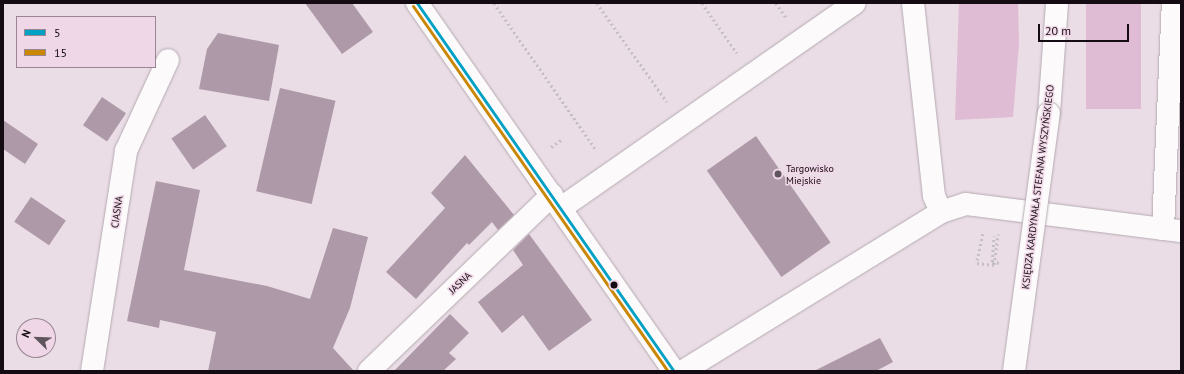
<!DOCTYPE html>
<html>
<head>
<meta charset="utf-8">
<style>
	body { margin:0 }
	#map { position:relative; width:1184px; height:374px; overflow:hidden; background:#eadde6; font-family:"PT Sans",sans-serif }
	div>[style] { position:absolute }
	.green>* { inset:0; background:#dfbbd4; transform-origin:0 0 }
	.building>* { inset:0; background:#ae99a8; transform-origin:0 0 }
	.path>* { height:2.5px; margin-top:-1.25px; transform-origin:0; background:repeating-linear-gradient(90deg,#c4bfc2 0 2px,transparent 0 5px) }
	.roads { filter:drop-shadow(0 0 1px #b5aab1) drop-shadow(0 0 1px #b5aab1) }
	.minor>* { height:22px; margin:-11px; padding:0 11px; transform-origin:11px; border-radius:11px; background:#fcfafb }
	.major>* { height:22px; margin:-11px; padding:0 11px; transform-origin:11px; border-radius:11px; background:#fcfafb }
	.path-bridge>* { height:2.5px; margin-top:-1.25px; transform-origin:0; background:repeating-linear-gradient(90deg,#c4bfc2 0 2px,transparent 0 5px) }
	.bridges { filter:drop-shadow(0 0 1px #b5aab1) drop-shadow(0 0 1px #b5aab1) }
	.major-bridge>* { height:22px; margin:-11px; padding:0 11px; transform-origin:11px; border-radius:11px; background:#fcfafb }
	.bus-1>* { height:3px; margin:-1.5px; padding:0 1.5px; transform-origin:1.5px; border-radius:1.5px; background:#01a1c5 }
	.bus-2>* { height:3px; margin:-1.5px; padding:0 1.5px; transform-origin:1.5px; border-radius:1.5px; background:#ca8704 }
	.dots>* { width:11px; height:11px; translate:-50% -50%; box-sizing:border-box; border:2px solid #f0d7e7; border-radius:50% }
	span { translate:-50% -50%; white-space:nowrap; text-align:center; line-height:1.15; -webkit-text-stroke:3px #f0d7e7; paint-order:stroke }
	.poi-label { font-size:10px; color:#140c12 }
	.left { translate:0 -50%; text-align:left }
	.street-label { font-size:10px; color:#140c12 }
	.frame { position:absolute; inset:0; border:4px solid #140c12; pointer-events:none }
	.legend { position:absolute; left:16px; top:16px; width:140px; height:52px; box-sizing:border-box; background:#f0d7e7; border:1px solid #988692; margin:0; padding:5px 7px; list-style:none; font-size:12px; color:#140c12 }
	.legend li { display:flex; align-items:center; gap:8px; height:20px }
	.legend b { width:20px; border:1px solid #988692 }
	.north { position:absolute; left:16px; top:318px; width:40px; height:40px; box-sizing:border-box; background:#f0d7e7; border:1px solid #988692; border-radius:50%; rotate:293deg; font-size:11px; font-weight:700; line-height:16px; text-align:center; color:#140c12 }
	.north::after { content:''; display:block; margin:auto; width:14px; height:18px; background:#5f555c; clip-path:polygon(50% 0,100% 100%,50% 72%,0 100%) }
	.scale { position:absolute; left:1038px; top:24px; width:91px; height:18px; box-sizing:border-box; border:2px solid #140c12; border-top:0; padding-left:5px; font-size:12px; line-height:14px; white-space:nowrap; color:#140c12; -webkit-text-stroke:3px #f0d7e7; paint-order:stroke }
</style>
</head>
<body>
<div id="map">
	<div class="green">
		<div style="clip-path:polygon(959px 3px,1018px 3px,1019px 44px,1013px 117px,955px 120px)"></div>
		<div style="left:1086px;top:3px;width:55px;height:106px"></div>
	</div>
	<div class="building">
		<div style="clip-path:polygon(305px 3px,352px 3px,373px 32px,342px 54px)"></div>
		<div style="clip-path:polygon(218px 33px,279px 45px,269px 101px,199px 89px,207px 49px)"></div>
		<div style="left:280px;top:88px;width:57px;height:106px;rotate:13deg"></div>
		<div style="left:102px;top:97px;width:29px;height:34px;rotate:34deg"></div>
		<div style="left:205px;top:115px;width:38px;height:41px;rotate:55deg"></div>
		<div style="clip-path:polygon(3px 120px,38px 144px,25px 164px,3px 149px)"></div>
		<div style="left:756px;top:136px;width:130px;height:60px;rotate:55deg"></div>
		<div style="clip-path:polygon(465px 155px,514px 215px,498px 230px,492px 222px,469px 245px,467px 243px,416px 299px,386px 272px,445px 208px,431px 193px)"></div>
		<div style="clip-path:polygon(156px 181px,200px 190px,184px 270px,267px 286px,310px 299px,333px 228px,368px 237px,350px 308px,333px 348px,354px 371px,208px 371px,216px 332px,160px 320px,159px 328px,127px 321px)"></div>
		<div style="left:31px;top:197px;width:42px;height:30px;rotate:34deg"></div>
		<div style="clip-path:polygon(529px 234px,592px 320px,549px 351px,523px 315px,502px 333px,478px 302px,523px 265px,513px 250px)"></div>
		<div style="clip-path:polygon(450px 314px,469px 333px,449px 353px,456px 359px,443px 371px,394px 371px)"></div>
		<div style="clip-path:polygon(880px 338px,893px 362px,876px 371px,814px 371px)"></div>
	</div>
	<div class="path">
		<div style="left:494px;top:3px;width:180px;rotate:55.2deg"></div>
		<div style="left:597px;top:3px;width:121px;rotate:54.7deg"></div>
		<div style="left:702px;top:3px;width:61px;rotate:55deg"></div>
		<div style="left:776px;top:3px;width:19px;rotate:55deg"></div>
		<div style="left:551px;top:147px;width:12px;rotate:-35deg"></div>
		<div style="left:983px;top:234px;width:30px;rotate:102deg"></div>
		<div style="left:977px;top:263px;width:17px;rotate:7deg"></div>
		<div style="left:994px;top:265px;width:31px;rotate:-83deg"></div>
		<div style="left:992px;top:262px;width:26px;rotate:-86deg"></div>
	</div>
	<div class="roads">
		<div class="minor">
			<div style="left:417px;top:3px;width:449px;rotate:55.1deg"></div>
			<div style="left:913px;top:3px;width:194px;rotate:83.8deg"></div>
			<div style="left:934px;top:196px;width:17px;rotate:66deg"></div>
			<div style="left:561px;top:208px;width:358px;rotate:-34.9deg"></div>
			<div style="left:1163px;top:229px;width:226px;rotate:-87.5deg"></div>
			<div style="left:92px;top:371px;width:223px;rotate:-81.2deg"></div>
			<div style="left:126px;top:151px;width:100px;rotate:-65.2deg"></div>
			<div style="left:369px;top:371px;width:254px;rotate:-43.9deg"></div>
			<div style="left:683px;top:371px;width:303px;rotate:-31.6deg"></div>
			<div style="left:941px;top:212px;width:26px;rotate:-18deg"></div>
			<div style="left:966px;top:204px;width:217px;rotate:7.2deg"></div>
		</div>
		<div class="major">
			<div style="left:1049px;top:113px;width:110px;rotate:-85.8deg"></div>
		</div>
	</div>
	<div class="path-bridge">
		<div style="left:992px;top:262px;width:10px;rotate:6deg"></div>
	</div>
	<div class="bridges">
		<div class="major-bridge">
			<div style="left:1014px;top:371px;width:260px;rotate:-82.3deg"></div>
		</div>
	</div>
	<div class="bus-1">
		<div style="left:417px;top:3px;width:449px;rotate:55.1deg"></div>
	</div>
	<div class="bus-2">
		<div style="left:413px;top:6px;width:445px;rotate:55.1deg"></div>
	</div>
	<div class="dots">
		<div style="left:778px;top:174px;background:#5f555c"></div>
		<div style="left:614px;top:285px;background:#140c12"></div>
	</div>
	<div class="poi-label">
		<span class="left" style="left:786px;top:174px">Targowisko<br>Miejskie</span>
	</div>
	<div class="street-label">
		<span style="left:1038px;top:187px;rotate:-83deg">KSIĘDZA KARDYNAŁA STEFANA WYSZYŃSKIEGO</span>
		<span style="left:117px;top:212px;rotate:-82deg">CIASNA</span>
		<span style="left:460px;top:283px;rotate:-44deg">JASNA</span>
	</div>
	<div class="frame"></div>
	<ul class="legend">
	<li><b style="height:5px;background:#01a1c5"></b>5</li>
	<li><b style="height:5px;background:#ca8704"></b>15</li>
	</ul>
	<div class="north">N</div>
	<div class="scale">20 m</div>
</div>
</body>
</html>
